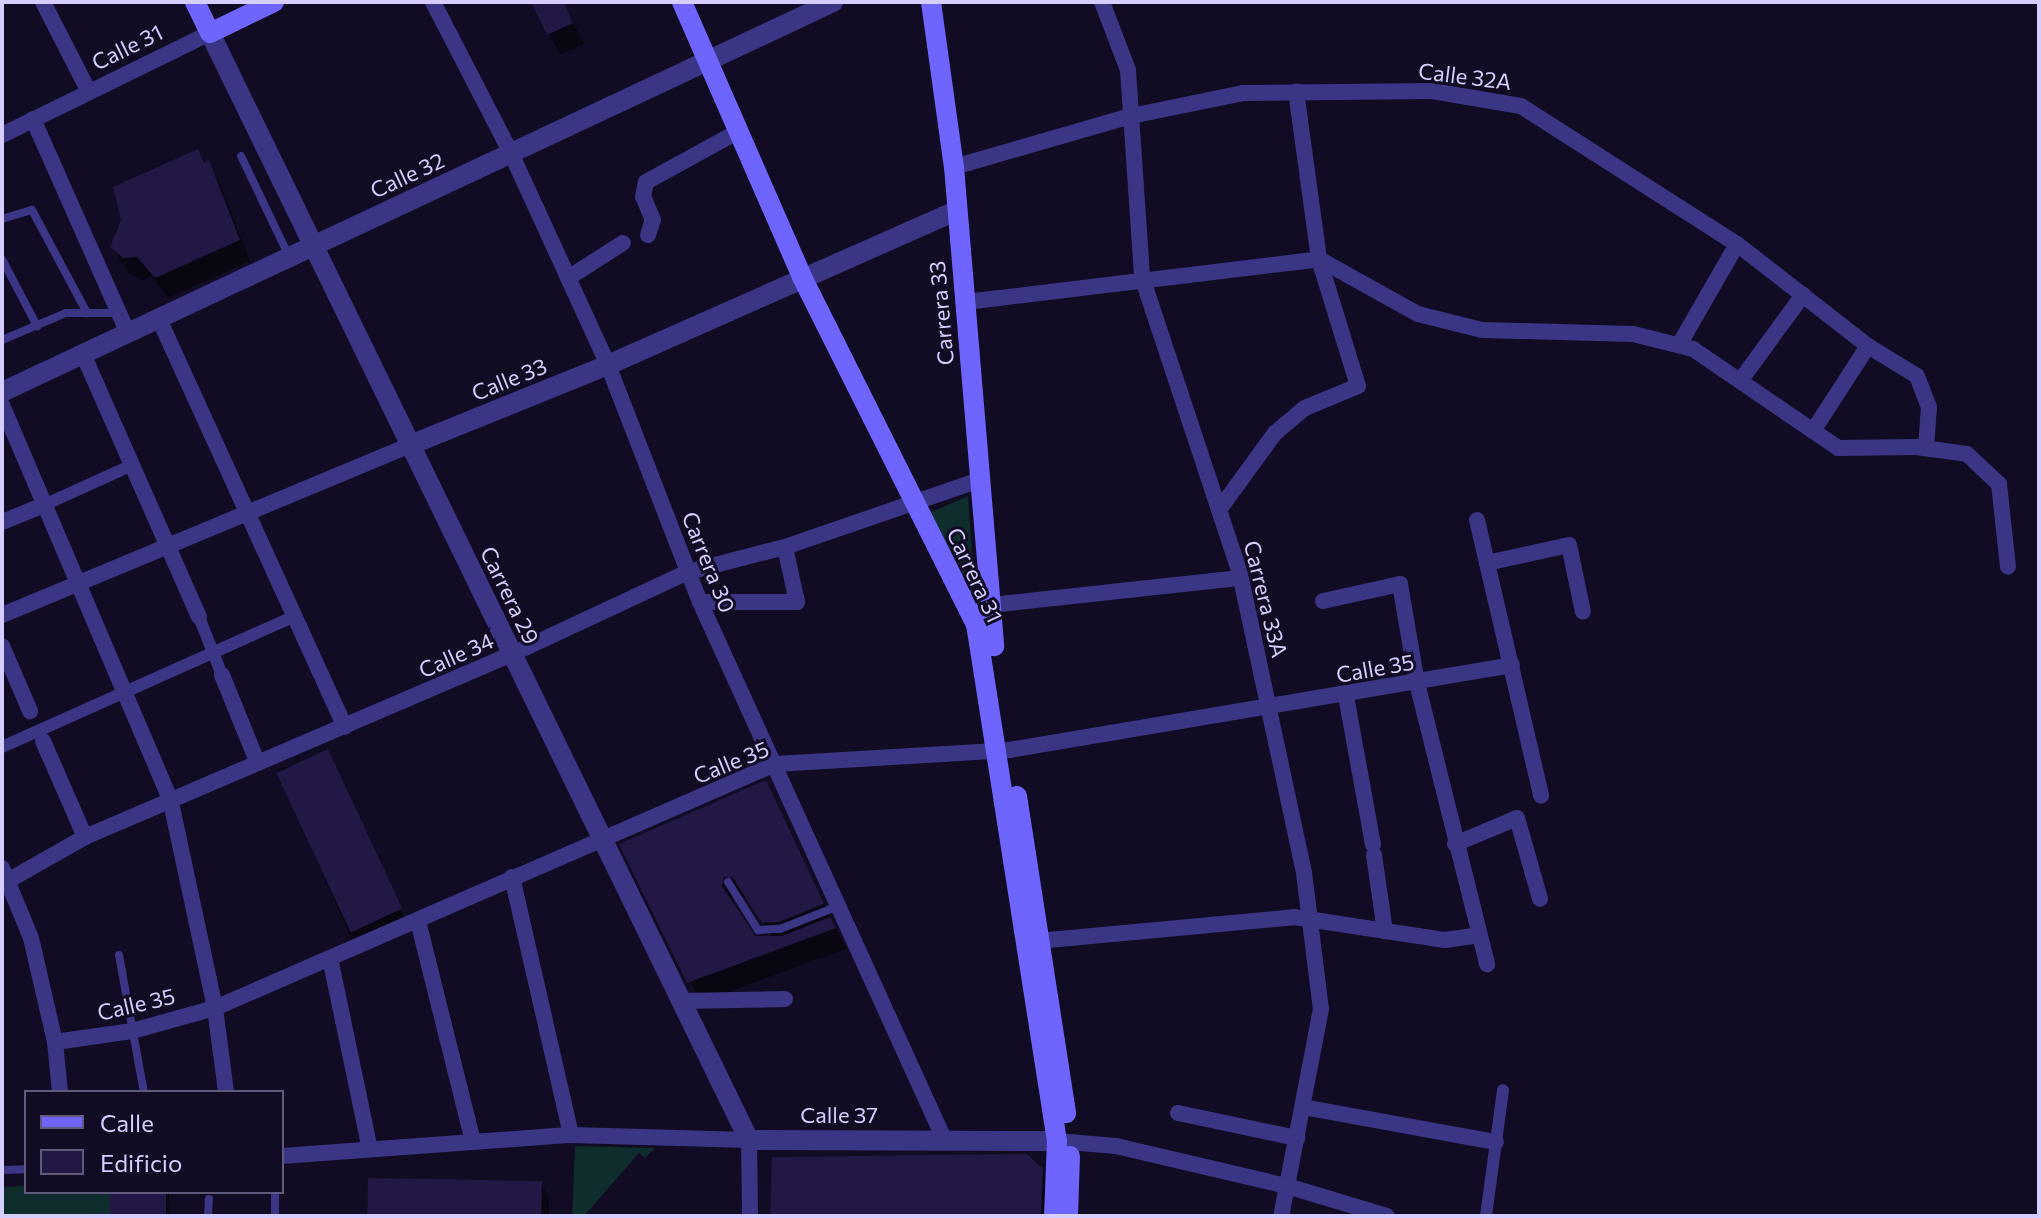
<!DOCTYPE html>
<html>
<head>
<meta charset="utf-8">
<style>
	body { margin:0 }
	#map { position:relative; width:2041px; height:1218px; overflow:hidden; background:#110c23; font-family:Commissioner,sans-serif }
	div>[style] { position:absolute }
	.green>* { inset:0; background:#0f2d2d }
	.shadow>* { inset:0; background:#0007; transform-origin:0 0 }
	.building>* { inset:0; background:#221745; transform-origin:0 0 }
	.service>* { height:8px; margin:-4px; padding:0 4px; transform-origin:4px; border-radius:4px; background:#3a3585 }
	.pedestrian>* { height:12px; margin:-6px; padding:0 6px; transform-origin:6px; border-radius:6px; background:#3a3585 }
	.minor>* { height:16px; margin:-8px; padding:0 8px; transform-origin:8px; border-radius:8px; background:#3a3585 }
	.tertiary>* { height:20px; margin:-10px; padding:0 10px; transform-origin:10px; border-radius:10px; background:#3a3585 }
	.secondary>* { height:20px; margin:-10px; padding:0 10px; transform-origin:10px; border-radius:10px; background:#6e65ff }
	span { translate:-50% -50%; white-space:nowrap; text-align:center; line-height:1.15; -webkit-text-stroke:6px #110c23; paint-order:stroke }
	.street-label { font-size:22px; color:#d5ceff }
	.frame { position:absolute; inset:0; border:4px solid #d5ceff; pointer-events:none }
	.legend { position:absolute; left:24px; top:1090px; width:260px; height:104px; box-sizing:border-box; background:#110c23; border:2px solid #5f5a7b; margin:0; padding:10px 14px; list-style:none; font-size:24px; color:#d5ceff }
	.legend li { display:flex; align-items:center; gap:16px; height:40px }
	.legend b { width:40px; border:2px solid #5f5a7b }
</style>
</head>
<body>
<div id="map">
	<div class="green">
		<div style="clip-path:polygon(968px 496px,975px 598px,929px 513px)"></div>
		<div style="clip-path:polygon(575px 1146px,655px 1148px,645px 1158px,639px 1153px,584px 1216px,572px 1216px)"></div>
		<div style="clip-path:polygon(26px 1186px,26px 1192px,110px 1192px,110px 1216px,2px 1216px,2px 1187px)"></div>
	</div>
	<div class="shadow">
		<div style="clip-path:polygon(533px 2px,564px 2px,584px 44px,560px 55px)"></div>
		<div style="clip-path:polygon(197px 151px,220px 183px,250px 261px,168px 298px,151px 276px,142px 280px,127px 272px,115px 251px,115px 231px,123px 220px,117px 207px)"></div>
		<div style="clip-path:polygon(332px 761px,405px 919px,352px 941px,277px 769px)"></div>
		<div style="clip-path:polygon(evenodd,765px 782px,846px 949px,701px 1002px,622px 845px,765px 782px,735px 896px,747px 898px,773px 938px,754px 939px,733px 906px,735px 896px)"></div>
		<div style="clip-path:polygon(1041px 1171px,1051px 1187px,1050px 1216px,772px 1216px)"></div>
		<div style="clip-path:polygon(540px 1182px,549px 1197px,549px 1216px,369px 1216px)"></div>
		<div style="left:112px;top:1192px;width:57px;height:24px"></div>
	</div>
	<div class="building">
		<div style="clip-path:polygon(531px 2px,564px 2px,573px 23px,547px 35px)"></div>
		<div style="clip-path:polygon(198px 149px,204px 163px,209px 160px,240px 240px,155px 278px,137px 257px,123px 258px,110px 247px,121px 220px,113px 187px)"></div>
		<div style="left:328px;top:749px;width:176px;height:57px;rotate:65deg"></div>
		<div style="clip-path:polygon(766px 780px,824px 904px,779px 922px,762px 923px,733px 878px,724px 877px,722px 886px,755px 936px,782px 936px,830px 917px,836px 928px,687px 983px,619px 844px)"></div>
		<div style="clip-path:polygon(1027px 1154px,1043px 1169px,1041px 1216px,770px 1216px,772px 1157px)"></div>
		<div style="left:368px;top:1178px;width:174px;height:38px;rotate:1deg"></div>
		<div style="left:110px;top:1192px;width:56px;height:24px"></div>
	</div>
	<div class="service">
		<div style="left:241px;top:156px;width:111px;rotate:64.4deg"></div>
		<div style="left:2px;top:219px;width:31px;rotate:-17deg"></div>
		<div style="left:32px;top:210px;width:117px;rotate:61.9deg"></div>
		<div style="left:2px;top:259px;width:76px;rotate:62.4deg"></div>
		<div style="left:2px;top:340px;width:69px;rotate:-22.9deg"></div>
		<div style="left:66px;top:313px;width:51px"></div>
		<div style="left:728px;top:882px;width:57px;rotate:58deg"></div>
		<div style="left:758px;top:930px;width:22px;rotate:-3deg"></div>
		<div style="left:780px;top:929px;width:62px;rotate:-21.6deg"></div>
		<div style="left:119px;top:955px;width:139px;rotate:79.7deg"></div>
		<div style="left:2px;top:1170px;width:24px;rotate:-2deg"></div>
		<div style="left:208px;top:1216px;width:17px;rotate:-87deg"></div>
		<div style="left:275px;top:1216px;width:24px;rotate:-90deg"></div>
	</div>
	<div class="pedestrian">
		<div style="left:44px;top:505px;width:97px;rotate:-24.4deg"></div>
		<div style="left:199px;top:617px;width:62px;rotate:68.4deg"></div>
		<div style="left:2px;top:747px;width:321px;rotate:-24.1deg"></div>
		<div style="left:1486px;top:1216px;width:127px;rotate:-82.3deg"></div>
	</div>
	<div class="minor">
		<div style="left:43px;top:2px;width:101px;rotate:62.9deg"></div>
		<div style="left:433px;top:2px;width:170px;rotate:62.7deg"></div>
		<div style="left:511px;top:153px;width:233px;rotate:65.4deg"></div>
		<div style="left:608px;top:365px;width:254px;rotate:68.8deg"></div>
		<div style="left:700px;top:602px;width:590px;rotate:65.56deg"></div>
		<div style="left:1102px;top:2px;width:73px;rotate:69.1deg"></div>
		<div style="left:1128px;top:70px;width:207px;rotate:86.1deg"></div>
		<div style="left:1142px;top:277px;width:313px;rotate:71.7deg"></div>
		<div style="left:1240px;top:574px;width:306px;rotate:77.9deg"></div>
		<div style="left:1304px;top:873px;width:137px;rotate:82.9deg"></div>
		<div style="left:1321px;top:1009px;width:211px;rotate:100.9deg"></div>
		<div style="left:33px;top:119px;width:234px;rotate:66.1deg"></div>
		<div style="left:2px;top:135px;width:232px;rotate:-26.1deg"></div>
		<div style="left:954px;top:167px;width:184px;rotate:-16.1deg"></div>
		<div style="left:1131px;top:116px;width:114px;rotate:-11.6deg"></div>
		<div style="left:1243px;top:93px;width:189px;rotate:-0.6deg"></div>
		<div style="left:1432px;top:91px;width:90px;rotate:9.6deg"></div>
		<div style="left:1521px;top:106px;width:256px;rotate:32.6deg"></div>
		<div style="left:1737px;top:244px;width:166px;rotate:37.9deg"></div>
		<div style="left:1868px;top:346px;width:57px;rotate:31.5deg"></div>
		<div style="left:1917px;top:376px;width:33px;rotate:69deg"></div>
		<div style="left:1929px;top:407px;width:41px;rotate:94.2deg"></div>
		<div style="left:648px;top:235px;width:16px;rotate:-72deg"></div>
		<div style="left:653px;top:220px;width:25px;rotate:-113deg"></div>
		<div style="left:643px;top:197px;width:15px;rotate:-79deg"></div>
		<div style="left:646px;top:182px;width:104px;rotate:-28.8deg"></div>
		<div style="left:1319px;top:259px;width:113px;rotate:29.1deg"></div>
		<div style="left:1418px;top:314px;width:66px;rotate:14deg"></div>
		<div style="left:1482px;top:330px;width:151px;rotate:1.5deg"></div>
		<div style="left:1633px;top:334px;width:62px;rotate:14deg"></div>
		<div style="left:1693px;top:349px;width:176px;rotate:34.3deg"></div>
		<div style="left:1838px;top:448px;width:78px;rotate:-0.7deg"></div>
		<div style="left:1916px;top:447px;width:51px;rotate:7.8deg"></div>
		<div style="left:1967px;top:454px;width:44px;rotate:43.2deg"></div>
		<div style="left:1999px;top:484px;width:83px;rotate:83.8deg"></div>
		<div style="left:568px;top:278px;width:65px;rotate:-32.5deg"></div>
		<div style="left:966px;top:302px;width:356px;rotate:-6.9deg"></div>
		<div style="left:159px;top:319px;width:448px;rotate:65.5deg"></div>
		<div style="left:1679px;top:345px;width:116px;rotate:-60.1deg"></div>
		<div style="left:83px;top:354px;width:287px;rotate:66.2deg"></div>
		<div style="left:1740px;top:381px;width:107px;rotate:-53.8deg"></div>
		<div style="left:2px;top:405px;width:427px;rotate:66.9deg"></div>
		<div style="left:170px;top:798px;width:215px;rotate:77.9deg"></div>
		<div style="left:215px;top:1008px;width:85px;rotate:82.5deg"></div>
		<div style="left:1813px;top:431px;width:101px;rotate:-57.1deg"></div>
		<div style="left:1219px;top:510px;width:95px;rotate:-54deg"></div>
		<div style="left:1275px;top:433px;width:39px;rotate:-40deg"></div>
		<div style="left:1305px;top:408px;width:57px;rotate:-22.5deg"></div>
		<div style="left:1358px;top:386px;width:133px;rotate:-107.1deg"></div>
		<div style="left:1319px;top:259px;width:169px;rotate:-97.8deg"></div>
		<div style="left:1477px;top:520px;width:283px;rotate:76.9deg"></div>
		<div style="left:2px;top:522px;width:45px;rotate:-22deg"></div>
		<div style="left:1487px;top:563px;width:84px;rotate:-12.4deg"></div>
		<div style="left:1569px;top:545px;width:68px;rotate:78.2deg"></div>
		<div style="left:1323px;top:601px;width:79px;rotate:-12.4deg"></div>
		<div style="left:1400px;top:584px;width:100px;rotate:80.3deg"></div>
		<div style="left:1417px;top:683px;width:290px;rotate:76deg"></div>
		<div style="left:700px;top:602px;width:97px"></div>
		<div style="left:797px;top:602px;width:56px;rotate:-102.3deg"></div>
		<div style="left:991px;top:605px;width:251px;rotate:-6.2deg"></div>
		<div style="left:2px;top:615px;width:442px;rotate:-22.6deg"></div>
		<div style="left:2px;top:646px;width:71px;rotate:66.7deg"></div>
		<div style="left:222px;top:675px;width:93px;rotate:67.9deg"></div>
		<div style="left:1346px;top:696px;width:151px;rotate:79.7deg"></div>
		<div style="left:43px;top:741px;width:105px;rotate:66.4deg"></div>
		<div style="left:1455px;top:844px;width:67px;rotate:-22.8deg"></div>
		<div style="left:1517px;top:818px;width:84px;rotate:74.1deg"></div>
		<div style="left:1374px;top:855px;width:77px;rotate:81.8deg"></div>
		<div style="left:2px;top:868px;width:76px;rotate:67.5deg"></div>
		<div style="left:31px;top:938px;width:107px;rotate:77deg"></div>
		<div style="left:55px;top:1042px;width:50px;rotate:84.3deg"></div>
		<div style="left:512px;top:877px;width:265px;rotate:77.1deg"></div>
		<div style="left:2px;top:884px;width:95px;rotate:-29.5deg"></div>
		<div style="left:85px;top:837px;width:465px;rotate:-23.2deg"></div>
		<div style="left:512px;top:654px;width:194px;rotate:-25deg"></div>
		<div style="left:688px;top:572px;width:100px;rotate:-14.5deg"></div>
		<div style="left:785px;top:547px;width:203px;rotate:-19deg"></div>
		<div style="left:418px;top:921px;width:228px;rotate:76deg"></div>
		<div style="left:1027px;top:942px;width:268px;rotate:-5.3deg"></div>
		<div style="left:1294px;top:917px;width:153px;rotate:8.7deg"></div>
		<div style="left:1445px;top:940px;width:34px;rotate:-8deg"></div>
		<div style="left:330px;top:958px;width:195px;rotate:78.2deg"></div>
		<div style="left:681px;top:1001px;width:104px;rotate:-1.1deg"></div>
		<div style="left:55px;top:1042px;width:78px;rotate:-8.1deg"></div>
		<div style="left:132px;top:1031px;width:86px;rotate:-15.5deg"></div>
		<div style="left:215px;top:1008px;width:611px;rotate:-23.54deg"></div>
		<div style="left:775px;top:764px;width:234px;rotate:-3.4deg"></div>
		<div style="left:1009px;top:750px;width:510px;rotate:-9.59deg"></div>
		<div style="left:1303px;top:1107px;width:196px;rotate:10.3deg"></div>
		<div style="left:1178px;top:1113px;width:122px;rotate:11.9deg"></div>
		<div style="left:1057px;top:1141px;width:59px;rotate:4.8deg"></div>
		<div style="left:1116px;top:1146px;width:176px;rotate:13.2deg"></div>
		<div style="left:1287px;top:1186px;width:104px;rotate:16.7deg"></div>
		<div style="left:282px;top:1156px;width:290px;rotate:-4.2deg"></div>
		<div style="left:571px;top:1135px;width:178px;rotate:1.6deg"></div>
		<div style="left:749px;top:1140px;width:76px;rotate:89.2deg"></div>
	</div>
	<div class="tertiary">
		<div style="left:210px;top:33px;width:1231px;rotate:64.04deg"></div>
		<div style="left:749px;top:1140px;width:308px;rotate:0.2deg"></div>
		<div style="left:2px;top:392px;width:918px;rotate:-25.14deg"></div>
		<div style="left:410px;top:445px;width:214px;rotate:-22deg"></div>
		<div style="left:608px;top:365px;width:380px;rotate:-23.9deg"></div>
	</div>
	<div class="secondary">
		<div style="left:195px;top:2px;width:34px;rotate:64deg"></div>
		<div style="left:210px;top:33px;width:71px;rotate:-25.8deg"></div>
		<div style="left:682px;top:2px;width:300px;rotate:66.4deg"></div>
		<div style="left:802px;top:277px;width:388px;rotate:63.4deg"></div>
		<div style="left:976px;top:624px;width:523px;rotate:81.1deg"></div>
		<div style="left:1057px;top:1141px;width:75px;rotate:92.3deg"></div>
		<div style="left:931px;top:2px;width:167px;rotate:82.1deg"></div>
		<div style="left:954px;top:167px;width:481px;rotate:85.2deg"></div>
		<div style="left:1017px;top:796px;width:321px;rotate:81.2deg"></div>
		<div style="left:1068px;top:1216px;width:60px;rotate:-88.1deg"></div>
	</div>
	<div class="street-label">
		<span style="left:127px;top:47px;rotate:-26deg">Calle 31</span>
		<span style="left:1465px;top:76px;rotate:7deg">Calle 32A</span>
		<span style="left:407px;top:175px;rotate:-25deg">Calle 32</span>
		<span style="left:941px;top:313px;rotate:-95deg">Carrera 33</span>
		<span style="left:509px;top:379px;rotate:-22deg">Calle 33</span>
		<span style="left:709px;top:562px;rotate:68deg">Carrera 30</span>
		<span style="left:975px;top:575px;rotate:65deg">Carrera 31</span>
		<span style="left:510px;top:595px;rotate:64deg">Carrera 29</span>
		<span style="left:1266px;top:599px;rotate:76deg">Carrera 33A</span>
		<span style="left:456px;top:655px;rotate:-24deg">Calle 34</span>
		<span style="left:1375px;top:668px;rotate:-10deg">Calle 35</span>
		<span style="left:731px;top:762px;rotate:-22deg">Calle 35</span>
		<span style="left:136px;top:1004px;rotate:-13deg">Calle 35</span>
		<span style="left:839px;top:1115px">Calle 37</span>
	</div>
	<div class="frame"></div>
	<ul class="legend">
	<li><b style="height:10px;background:#6e65ff"></b>Calle</li>
	<li><b style="height:22px;background:#221745"></b>Edificio</li>
	</ul>
</div>
</body>
</html>
